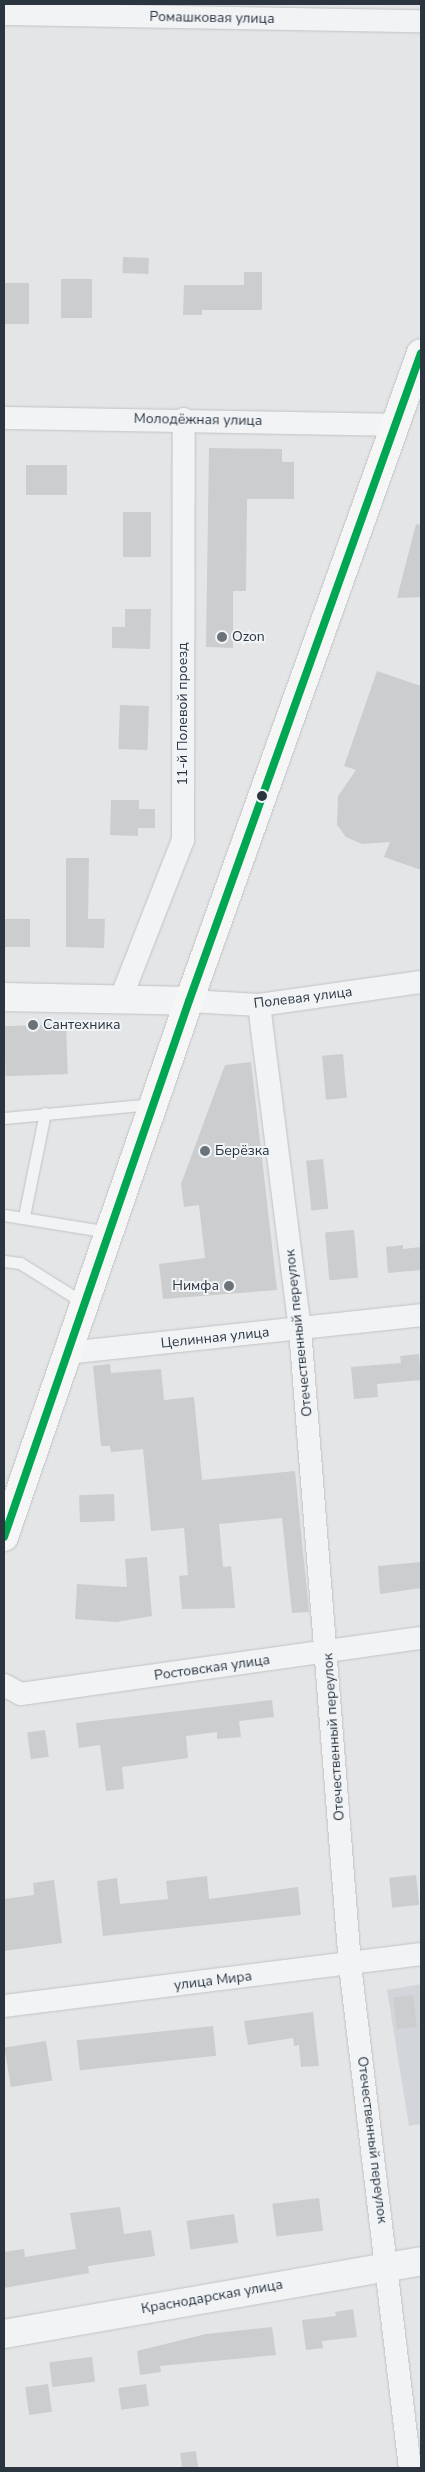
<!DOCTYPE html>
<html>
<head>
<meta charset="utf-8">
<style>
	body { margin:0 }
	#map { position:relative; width:425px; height:2472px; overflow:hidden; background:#e3e5e7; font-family:"Nunito Sans",sans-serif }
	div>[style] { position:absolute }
	.built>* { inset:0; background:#d2d5da }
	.building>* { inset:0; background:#cbcdcf; transform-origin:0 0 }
	.roads { filter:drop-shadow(0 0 1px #c1c3c5) drop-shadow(0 0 1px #c1c3c5) }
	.service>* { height:11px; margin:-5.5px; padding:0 5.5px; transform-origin:5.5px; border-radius:5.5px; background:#f2f3f4 }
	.minor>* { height:22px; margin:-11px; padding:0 11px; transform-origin:11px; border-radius:11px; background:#f2f3f4 }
	.tertiary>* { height:28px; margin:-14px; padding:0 14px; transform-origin:14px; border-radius:14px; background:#f2f3f4 }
	.secondary>* { height:28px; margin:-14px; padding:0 14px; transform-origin:14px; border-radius:14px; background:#f6f6f6 }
	.bus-1>* { height:8px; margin:-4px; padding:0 4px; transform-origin:4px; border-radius:4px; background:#00a651 }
	.dots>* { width:14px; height:14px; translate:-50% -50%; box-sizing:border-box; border:2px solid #f1f4f6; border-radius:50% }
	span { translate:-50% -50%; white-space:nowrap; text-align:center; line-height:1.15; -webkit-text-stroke:4px #f1f4f6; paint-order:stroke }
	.street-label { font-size:14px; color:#2b3540 }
	.poi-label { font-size:14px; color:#2b3540 }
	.left { translate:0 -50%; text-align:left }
	.right { translate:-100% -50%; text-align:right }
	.frame { position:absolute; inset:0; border:5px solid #2b3540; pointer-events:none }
</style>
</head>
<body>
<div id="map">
	<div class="built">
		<div style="clip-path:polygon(421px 1984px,421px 2124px,409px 2126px,387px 1990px)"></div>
	</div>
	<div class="building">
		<div style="left:123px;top:257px;width:26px;height:16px;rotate:2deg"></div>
		<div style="clip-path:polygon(244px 272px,262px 272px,262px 310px,202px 310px,202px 315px,183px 315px,184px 285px,244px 285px)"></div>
		<div style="left:61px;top:279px;width:31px;height:39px"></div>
		<div style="left:4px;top:283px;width:25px;height:41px"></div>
		<div style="clip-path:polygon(209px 448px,282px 449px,282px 462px,294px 462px,294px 499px,247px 499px,246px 591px,233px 591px,233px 648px,206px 647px)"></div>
		<div style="left:26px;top:465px;width:41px;height:30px"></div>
		<div style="left:123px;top:512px;width:28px;height:45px"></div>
		<div style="clip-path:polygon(416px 524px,421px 525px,421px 597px,397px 598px)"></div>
		<div style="clip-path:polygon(125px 609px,151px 609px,150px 649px,112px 648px,112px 627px,125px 627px)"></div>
		<div style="clip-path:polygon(377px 671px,421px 686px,421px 870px,384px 857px,390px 842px,362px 844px,346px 837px,337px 825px,338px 796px,356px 770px,344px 766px)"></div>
		<div style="left:120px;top:705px;width:29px;height:44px;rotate:2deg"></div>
		<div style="clip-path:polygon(111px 800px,139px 800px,139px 809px,155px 809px,155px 828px,138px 828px,138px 836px,110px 835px)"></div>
		<div style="clip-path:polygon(66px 858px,89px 858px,88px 919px,105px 919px,104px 948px,66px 947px)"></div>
		<div style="left:4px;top:919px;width:26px;height:28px"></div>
		<div style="left:66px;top:1024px;width:50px;height:62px;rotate:88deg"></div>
		<div style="left:343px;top:1054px;width:44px;height:21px;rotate:85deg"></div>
		<div style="clip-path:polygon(251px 1062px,277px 1290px,163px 1299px,159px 1264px,205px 1258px,199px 1205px,184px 1207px,181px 1184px,225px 1065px)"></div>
		<div style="left:323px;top:1159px;width:50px;height:17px;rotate:84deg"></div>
		<div style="left:354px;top:1230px;width:48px;height:29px;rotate:85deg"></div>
		<div style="clip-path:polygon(403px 1245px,403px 1249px,421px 1247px,421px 1270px,388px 1273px,386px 1247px)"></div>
		<div style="clip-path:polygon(419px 1354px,421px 1380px,377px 1384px,378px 1397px,354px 1399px,351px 1367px,401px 1363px,400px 1356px)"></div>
		<div style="clip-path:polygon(110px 1364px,111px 1373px,161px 1369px,164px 1400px,194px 1397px,202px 1480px,295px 1471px,309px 1612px,292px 1613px,282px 1518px,219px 1524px,223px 1567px,231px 1566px,235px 1608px,182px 1609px,179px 1576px,188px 1575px,184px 1528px,151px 1531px,143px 1449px,111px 1452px,110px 1446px,101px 1446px,93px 1366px)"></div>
		<div style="left:114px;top:1494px;width:27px;height:35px;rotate:88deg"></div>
		<div style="clip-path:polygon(147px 1557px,152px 1616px,116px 1622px,75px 1619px,77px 1584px,127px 1587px,125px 1559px)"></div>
		<div style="clip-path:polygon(421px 1562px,421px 1588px,380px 1594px,378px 1566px)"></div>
		<div style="clip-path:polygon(272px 1700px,274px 1717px,239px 1721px,241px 1737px,217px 1739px,217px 1732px,186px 1736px,188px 1758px,122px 1767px,124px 1789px,106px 1791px,100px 1745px,79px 1748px,76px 1723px)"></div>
		<div style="left:45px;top:1730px;width:27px;height:18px;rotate:82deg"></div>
		<div style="left:416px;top:1875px;width:30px;height:27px;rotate:84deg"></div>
		<div style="clip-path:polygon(207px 1876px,209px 1899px,298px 1887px,301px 1915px,103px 1936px,97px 1881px,117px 1878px,120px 1904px,168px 1899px,166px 1881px)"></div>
		<div style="clip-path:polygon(54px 1880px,62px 1943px,4px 1951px,4px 1899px,34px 1895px,33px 1883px)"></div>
		<div style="left:413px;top:1995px;width:32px;height:20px;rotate:83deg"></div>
		<div style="clip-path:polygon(313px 2012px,319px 2066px,301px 2067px,299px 2045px,294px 2046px,293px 2038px,248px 2045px,244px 2021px)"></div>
		<div style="left:213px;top:2026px;width:30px;height:137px;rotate:84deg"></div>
		<div style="left:46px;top:2041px;width:40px;height:42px;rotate:81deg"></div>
		<div style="left:319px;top:2198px;width:33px;height:47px;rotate:83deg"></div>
		<div style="clip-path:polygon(120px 2207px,124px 2234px,151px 2230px,155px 2256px,88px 2266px,89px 2273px,4px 2288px,4px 2252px,24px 2249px,25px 2257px,76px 2249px,70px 2213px)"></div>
		<div style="left:234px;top:2214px;width:29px;height:48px;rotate:82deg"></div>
		<div style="clip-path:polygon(353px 2309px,357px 2337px,322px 2341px,323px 2348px,306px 2350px,302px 2320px,336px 2316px,335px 2312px)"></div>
		<div style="clip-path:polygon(272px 2327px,276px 2355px,160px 2366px,161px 2372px,140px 2375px,137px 2351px,206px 2334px)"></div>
		<div style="left:92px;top:2357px;width:25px;height:43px;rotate:83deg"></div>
		<div style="left:48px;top:2384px;width:28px;height:23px;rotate:82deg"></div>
		<div style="left:146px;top:2384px;width:22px;height:28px;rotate:82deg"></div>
		<div style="left:196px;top:2451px;width:17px;height:16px;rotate:83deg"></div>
	</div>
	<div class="roads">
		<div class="service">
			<div style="left:4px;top:1118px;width:150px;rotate:-5.4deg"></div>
			<div style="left:4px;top:1215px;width:106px;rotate:9.2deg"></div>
			<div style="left:24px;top:1216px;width:105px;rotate:-78.5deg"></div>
			<div style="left:4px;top:1261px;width:16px;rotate:7deg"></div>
			<div style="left:20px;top:1263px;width:75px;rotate:32deg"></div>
		</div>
		<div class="minor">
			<div style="left:4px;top:14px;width:417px;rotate:1deg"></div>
			<div style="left:4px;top:418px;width:389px;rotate:1deg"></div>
			<div style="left:121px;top:998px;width:170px;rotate:-68.6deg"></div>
			<div style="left:183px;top:840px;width:421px;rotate:-89.9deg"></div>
			<div style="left:189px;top:1001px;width:70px;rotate:3.3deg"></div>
			<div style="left:259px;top:1005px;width:164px;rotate:-8.1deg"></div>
			<div style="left:259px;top:1005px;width:327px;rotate:82.8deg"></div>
			<div style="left:300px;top:1329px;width:638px;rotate:85.5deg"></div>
			<div style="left:350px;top:1965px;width:507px;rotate:83.2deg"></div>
			<div style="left:67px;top:1353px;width:356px;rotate:-6.1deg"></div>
			<div style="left:4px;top:1685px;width:19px;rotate:28deg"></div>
			<div style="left:21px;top:1694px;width:404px;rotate:-8deg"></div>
			<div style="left:4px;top:2006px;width:420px;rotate:-7.1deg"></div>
		</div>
		<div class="tertiary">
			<div style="left:4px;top:997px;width:185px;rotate:1.2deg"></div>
			<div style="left:4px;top:2334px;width:423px;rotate:-9.9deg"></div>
		</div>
		<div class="secondary">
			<div style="left:4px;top:1537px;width:567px;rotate:-70.96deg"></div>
			<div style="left:189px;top:1001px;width:688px;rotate:-70.3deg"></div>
		</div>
	</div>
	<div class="bus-1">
		<div style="left:4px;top:1537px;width:567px;rotate:-70.96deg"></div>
		<div style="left:189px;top:1001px;width:688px;rotate:-70.3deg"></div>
	</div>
	<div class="dots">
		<div style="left:222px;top:637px;background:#6b737a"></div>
		<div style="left:262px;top:796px;background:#2b3540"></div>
		<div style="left:33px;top:1025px;background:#6b737a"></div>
		<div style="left:205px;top:1151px;background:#6b737a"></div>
		<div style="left:229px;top:1286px;background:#6b737a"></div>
	</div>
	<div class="street-label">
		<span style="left:212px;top:18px;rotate:1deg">Ромашковая улица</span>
		<span style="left:198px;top:420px;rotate:1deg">Молодёжная улица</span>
		<span style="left:183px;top:714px;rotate:-90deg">11-й Полевой проезд</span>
		<span style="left:303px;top:998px;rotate:-7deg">Полевая улица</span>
		<span style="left:299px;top:1333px;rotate:-96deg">Отечественный переулок</span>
		<span style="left:215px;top:1338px;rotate:-6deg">Целинная улица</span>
		<span style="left:212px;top:1668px;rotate:-8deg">Ростовская улица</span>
		<span style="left:334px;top:1737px;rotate:-94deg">Отечественный переулок</span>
		<span style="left:213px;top:1981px;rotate:-7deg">улица Мира</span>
		<span style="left:372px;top:2140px;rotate:83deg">Отечественный переулок</span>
		<span style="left:212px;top:2297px;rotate:-10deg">Краснодарская улица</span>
	</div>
	<div class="poi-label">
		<span class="left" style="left:232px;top:637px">Ozon</span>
		<span class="left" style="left:43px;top:1025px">Сантехника</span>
		<span class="left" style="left:215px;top:1151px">Берёзка</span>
		<span class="right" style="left:219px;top:1286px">Нимфа</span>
	</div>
	<div class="frame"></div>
</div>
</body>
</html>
